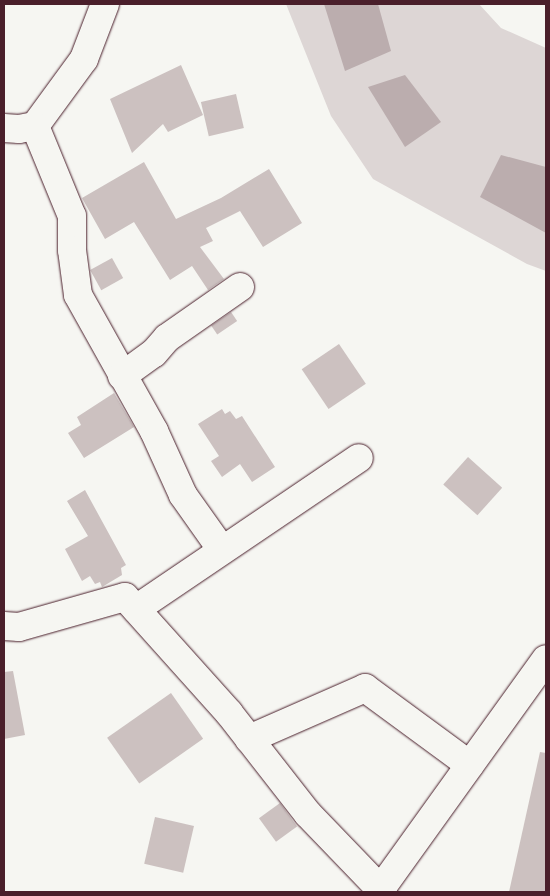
<!DOCTYPE html>
<html>
<head>
<meta charset="utf-8">
<style>
	body { margin:0 }
	#map { position:relative; width:550px; height:896px; overflow:hidden; background:#f6f6f2; font-family:Sriracha,sans-serif }
	div>[style] { position:absolute }
	.green>* { inset:0; background:#ddd6d5 }
	.water>* { inset:0; background:#bbadae }
	.building>* { inset:0; background:#ccc1c0; transform-origin:0 0 }
	.roads { filter:drop-shadow(0 0 1px #4a1f2b) drop-shadow(0 0 1px #4a1f2b) }
	.minor>* { height:28px; margin:-14px; padding:0 14px; transform-origin:14px; border-radius:14px; background:#f6f6f2 }
	span { translate:-50% -50%; white-space:nowrap; text-align:center; line-height:1.15; -webkit-text-stroke:4.5px #f6f6f2; paint-order:stroke }
	.frame { position:absolute; inset:0; border:5px solid #4a1f2b; pointer-events:none }
</style>
</head>
<body>
<div id="map">
	<div class="green">
		<div style="clip-path:polygon(286px 4px,479px 4px,501px 28px,546px 48px,546px 271px,527px 264px,373px 179px,331px 116px)"></div>
	</div>
	<div class="water">
		<div style="clip-path:polygon(324px 4px,378px 4px,391px 51px,345px 71px)"></div>
		<div style="clip-path:polygon(405px 75px,441px 122px,405px 147px,368px 87px)"></div>
		<div style="clip-path:polygon(501px 155px,546px 167px,546px 233px,480px 197px)"></div>
	</div>
	<div class="building">
		<div style="clip-path:polygon(181px 65px,203px 115px,168px 132px,163px 124px,132px 153px,110px 99px)"></div>
		<div style="left:236px;top:94px;width:35px;height:36px;rotate:77deg"></div>
		<div style="clip-path:polygon(144px 162px,176px 219px,221px 198px,269px 169px,302px 223px,263px 247px,240px 211px,206px 228px,213px 241px,200px 247px,224px 279px,208px 290px,192px 266px,170px 280px,134px 222px,105px 239px,82px 198px)"></div>
		<div style="left:112px;top:258px;width:23px;height:25px;rotate:61deg"></div>
		<div style="left:231px;top:312px;width:11px;height:24px;rotate:56deg"></div>
		<div style="left:339px;top:344px;width:48px;height:45px;rotate:56deg"></div>
		<div style="clip-path:polygon(114px 393px,134px 427px,84px 458px,68px 433px,81px 425px,77px 417px)"></div>
		<div style="clip-path:polygon(222px 409px,225px 414px,230px 411px,236px 419px,242px 416px,275px 467px,252px 482px,240px 464px,222px 477px,211px 461px,219px 456px,198px 424px)"></div>
		<div style="left:468px;top:457px;width:46px;height:37px;rotate:42deg"></div>
		<div style="clip-path:polygon(85px 490px,126px 565px,121px 568px,122px 575px,102px 587px,100px 582px,95px 584px,90px 576px,82px 581px,65px 549px,88px 536px,67px 501px)"></div>
		<div style="clip-path:polygon(13px 671px,25px 735px,4px 739px,4px 672px)"></div>
		<div style="left:171px;top:693px;width:56px;height:78px;rotate:55deg"></div>
		<div style="clip-path:polygon(540px 752px,546px 753px,546px 892px,509px 892px)"></div>
		<div style="left:280px;top:803px;width:29px;height:26px;rotate:54deg"></div>
		<div style="left:155px;top:817px;width:40px;height:48px;rotate:13deg"></div>
	</div>
	<div class="roads">
		<div class="minor">
			<div style="left:105px;top:4px;width:59px;rotate:110.9deg"></div>
			<div style="left:84px;top:59px;width:83px;rotate:126.2deg"></div>
			<div style="left:35px;top:126px;width:97px;rotate:67.7deg"></div>
			<div style="left:72px;top:216px;width:34px;rotate:90deg"></div>
			<div style="left:72px;top:250px;width:45px;rotate:82.4deg"></div>
			<div style="left:78px;top:295px;width:156px;rotate:60.8deg"></div>
			<div style="left:154px;top:431px;width:70px;rotate:65.6deg"></div>
			<div style="left:183px;top:495px;width:67px;rotate:54.7deg"></div>
			<div style="left:4px;top:128px;width:15px;rotate:4deg"></div>
			<div style="left:19px;top:129px;width:16px;rotate:-11deg"></div>
			<div style="left:122px;top:376px;width:39px;rotate:-36deg"></div>
			<div style="left:154px;top:353px;width:20px;rotate:-49deg"></div>
			<div style="left:167px;top:338px;width:89px;rotate:-34.9deg"></div>
			<div style="left:136px;top:609px;width:269px;rotate:-34.1deg"></div>
			<div style="left:4px;top:626px;width:15px;rotate:4deg"></div>
			<div style="left:19px;top:627px;width:110px;rotate:-15.8deg"></div>
			<div style="left:125px;top:597px;width:156px;rotate:48.1deg"></div>
			<div style="left:229px;top:713px;width:128px;rotate:52deg"></div>
			<div style="left:308px;top:814px;width:108px;rotate:46.1deg"></div>
			<div style="left:249px;top:739px;width:127px;rotate:-23.7deg"></div>
			<div style="left:365px;top:688px;width:130px;rotate:36.3deg"></div>
			<div style="left:380px;top:890px;width:284px;rotate:-54.3deg"></div>
		</div>
	</div>
	<div class="frame"></div>
</div>
</body>
</html>
